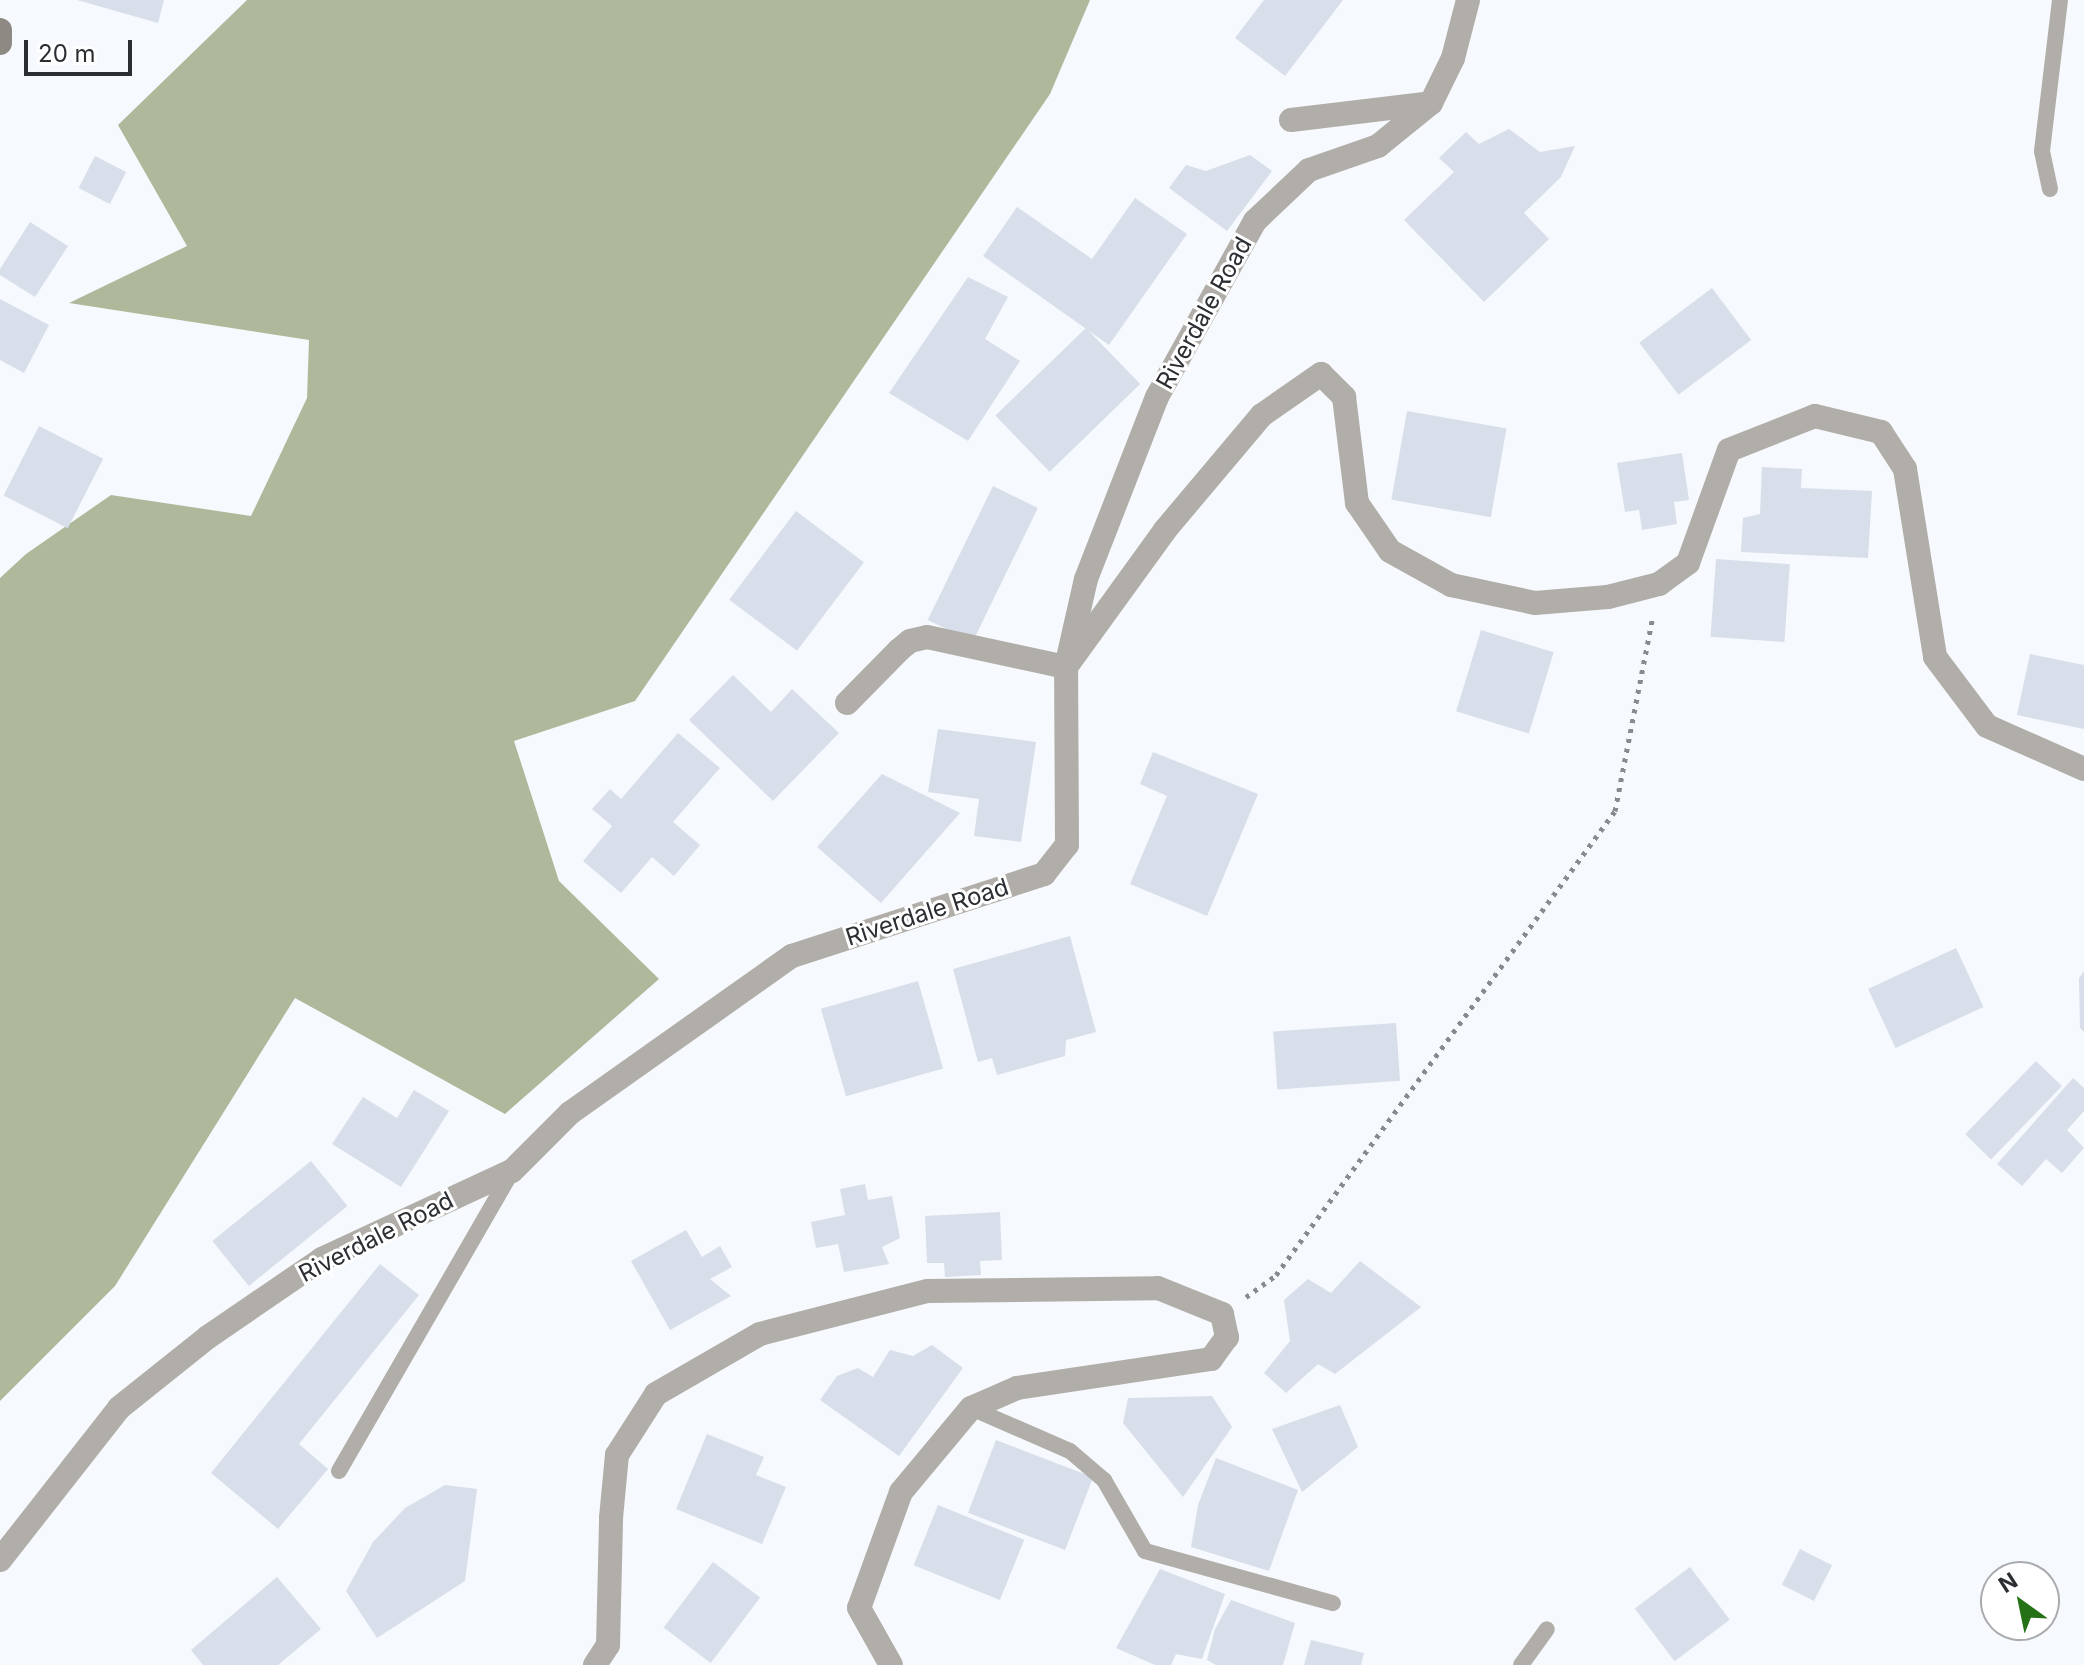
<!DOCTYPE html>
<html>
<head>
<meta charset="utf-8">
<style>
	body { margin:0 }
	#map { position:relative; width:2084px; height:1665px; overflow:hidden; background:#f6f9fd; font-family:Inter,sans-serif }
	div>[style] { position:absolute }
	.forest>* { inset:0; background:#afb89b }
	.building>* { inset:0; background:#d8dfea; transform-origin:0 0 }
	.path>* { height:5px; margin-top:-2.5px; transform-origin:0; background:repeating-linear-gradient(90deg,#878a8e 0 4px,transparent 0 10px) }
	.lane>* { height:16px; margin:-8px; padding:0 8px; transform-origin:8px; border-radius:8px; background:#b1aea9 }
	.street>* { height:24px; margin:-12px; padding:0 12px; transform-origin:12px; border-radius:12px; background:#b1aea9 }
	.secondary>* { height:24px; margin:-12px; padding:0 12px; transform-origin:12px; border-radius:12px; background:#8e8a83 }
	span { translate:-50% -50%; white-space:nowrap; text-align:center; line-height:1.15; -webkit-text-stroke:6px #fff; paint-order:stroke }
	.street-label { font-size:24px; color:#2b2e32 }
	.north { position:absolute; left:1980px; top:1561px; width:80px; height:80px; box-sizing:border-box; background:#fff; border:2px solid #aaabad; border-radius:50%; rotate:327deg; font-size:22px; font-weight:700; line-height:32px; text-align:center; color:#2b2e32 }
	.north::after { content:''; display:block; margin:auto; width:28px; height:36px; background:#257115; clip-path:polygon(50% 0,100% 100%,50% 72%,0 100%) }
	.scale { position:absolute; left:24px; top:40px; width:108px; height:36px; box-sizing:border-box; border:4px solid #2b2e32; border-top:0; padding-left:10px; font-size:24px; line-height:28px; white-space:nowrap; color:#2b2e32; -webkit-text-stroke:6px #fff; paint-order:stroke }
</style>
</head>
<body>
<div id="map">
	<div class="forest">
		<div style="clip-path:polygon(247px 0,1090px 0,1050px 94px,635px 701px,514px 741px,559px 881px,659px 979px,505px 1114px,295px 998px,115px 1286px,0 1401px,0 578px,26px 554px,111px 495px,251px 516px,307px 398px,309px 340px,69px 303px,187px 246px,118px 125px)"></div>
	</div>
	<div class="building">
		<div style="clip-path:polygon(77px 0,164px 0,158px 23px)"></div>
		<div style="clip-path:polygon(1264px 0,1343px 0,1285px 76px,1235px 38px)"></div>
		<div style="clip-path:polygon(1509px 129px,1540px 152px,1575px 146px,1561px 177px,1524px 213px,1549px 239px,1484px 302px,1404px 220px,1454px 172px,1439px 158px,1466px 132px,1479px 144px)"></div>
		<div style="clip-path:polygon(1250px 155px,1272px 171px,1227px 231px,1169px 188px,1186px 165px,1206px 171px)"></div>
		<div style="left:95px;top:156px;width:35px;height:36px;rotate:27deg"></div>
		<div style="clip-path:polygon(1135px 198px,1187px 234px,1109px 345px,983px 256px,1017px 207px,1092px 259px)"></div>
		<div style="clip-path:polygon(30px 222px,68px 246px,35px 297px,0 275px,0 269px)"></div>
		<div style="clip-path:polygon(968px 277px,1008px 297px,985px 339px,1020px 361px,968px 441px,889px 393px)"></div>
		<div style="left:1712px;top:288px;width:65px;height:91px;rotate:53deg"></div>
		<div style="clip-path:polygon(0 299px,49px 325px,24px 373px,0 360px)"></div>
		<div style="left:1086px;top:328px;width:78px;height:126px;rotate:46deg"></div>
		<div style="left:1407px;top:411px;width:101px;height:90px;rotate:10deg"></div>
		<div style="left:39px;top:426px;width:72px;height:78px;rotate:27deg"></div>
		<div style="clip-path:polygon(1682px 453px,1689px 500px,1674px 502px,1677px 524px,1642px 530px,1639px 510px,1625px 512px,1617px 463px)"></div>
		<div style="clip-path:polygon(1762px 467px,1802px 469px,1801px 488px,1872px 491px,1868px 558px,1741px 552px,1743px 518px,1760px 514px)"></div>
		<div style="left:993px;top:486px;width:50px;height:149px;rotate:26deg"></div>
		<div style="left:796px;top:511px;width:85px;height:111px;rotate:37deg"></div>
		<div style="left:1716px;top:559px;width:74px;height:78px;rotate:4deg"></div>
		<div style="left:1481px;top:630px;width:76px;height:85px;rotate:17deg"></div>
		<div style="clip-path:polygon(2030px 654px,2084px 665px,2084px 729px,2017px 715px)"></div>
		<div style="clip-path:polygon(733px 675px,771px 712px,792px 689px,839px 733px,773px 801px,689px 720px)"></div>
		<div style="clip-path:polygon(938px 729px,1036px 742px,1021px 842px,974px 836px,979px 799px,928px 792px)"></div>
		<div style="clip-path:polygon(678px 733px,720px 768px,673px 822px,700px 845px,674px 876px,652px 857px,621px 893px,583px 861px,612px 826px,592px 809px,610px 789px,621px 799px)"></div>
		<div style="clip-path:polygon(1153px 752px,1258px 794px,1207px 916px,1130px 884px,1167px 796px,1140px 784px)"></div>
		<div style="clip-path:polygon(882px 774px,960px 813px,881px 903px,817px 847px)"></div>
		<div style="clip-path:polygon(1070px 936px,1096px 1032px,1066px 1040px,1065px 1056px,997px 1075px,992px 1058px,978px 1062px,953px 969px)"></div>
		<div style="left:1956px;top:948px;width:65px;height:97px;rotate:65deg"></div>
		<div style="clip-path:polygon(2084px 971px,2084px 1032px,2080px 1028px,2079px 978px)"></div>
		<div style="left:918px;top:981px;width:91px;height:101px;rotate:74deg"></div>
		<div style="left:1396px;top:1023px;width:58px;height:123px;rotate:86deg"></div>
		<div style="left:2036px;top:1061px;width:36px;height:102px;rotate:44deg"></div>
		<div style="clip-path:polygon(2073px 1078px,2084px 1088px,2084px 1111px,2067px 1130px,2084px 1148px,2062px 1173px,2046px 1159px,2022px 1186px,1997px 1164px)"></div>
		<div style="clip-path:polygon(414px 1090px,449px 1111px,401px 1187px,332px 1144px,363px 1097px,397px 1118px)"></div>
		<div style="left:311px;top:1161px;width:58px;height:127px;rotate:51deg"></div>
		<div style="clip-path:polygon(865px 1184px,868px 1200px,892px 1196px,900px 1238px,882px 1247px,889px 1264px,844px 1272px,838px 1244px,816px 1248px,811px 1222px,845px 1215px,840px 1189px)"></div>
		<div style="clip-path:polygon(1000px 1212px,1002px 1260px,980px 1261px,981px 1275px,945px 1277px,944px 1263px,927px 1263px,925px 1216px)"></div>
		<div style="clip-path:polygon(686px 1230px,702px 1257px,720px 1246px,732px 1267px,710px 1279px,731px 1296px,670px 1330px,631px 1261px)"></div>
		<div style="clip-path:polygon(1360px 1261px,1421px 1307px,1335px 1374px,1318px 1364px,1286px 1393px,1264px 1373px,1290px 1341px,1284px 1300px,1308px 1279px,1331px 1293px)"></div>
		<div style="clip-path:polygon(380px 1264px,419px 1295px,299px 1444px,328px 1469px,278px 1529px,211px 1473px)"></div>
		<div style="clip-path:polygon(932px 1345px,963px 1368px,899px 1456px,820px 1400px,837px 1376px,858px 1368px,873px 1377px,890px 1350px,913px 1356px)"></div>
		<div style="clip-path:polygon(1212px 1396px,1232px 1427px,1183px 1497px,1123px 1423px,1128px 1398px)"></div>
		<div style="clip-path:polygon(1340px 1405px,1358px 1447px,1302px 1492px,1272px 1429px)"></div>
		<div style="clip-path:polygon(707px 1434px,764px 1457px,756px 1475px,786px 1487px,762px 1544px,676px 1509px)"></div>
		<div style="left:996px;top:1440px;width:104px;height:78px;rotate:21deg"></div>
		<div style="clip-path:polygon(1216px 1458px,1298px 1490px,1269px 1571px,1191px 1547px,1198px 1505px)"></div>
		<div style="clip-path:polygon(445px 1485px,477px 1489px,465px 1581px,377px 1638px,346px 1591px,373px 1542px,405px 1508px)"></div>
		<div style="left:938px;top:1505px;width:93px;height:65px;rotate:22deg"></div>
		<div style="left:1800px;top:1549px;width:36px;height:40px;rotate:27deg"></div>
		<div style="left:713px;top:1562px;width:59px;height:82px;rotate:37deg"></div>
		<div style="left:1690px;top:1567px;width:66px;height:69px;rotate:53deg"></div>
		<div style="clip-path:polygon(1160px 1569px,1225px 1594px,1202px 1659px,1176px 1654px,1171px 1665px,1155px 1665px,1116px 1648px)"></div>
		<div style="clip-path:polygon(277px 1577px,321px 1629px,278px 1665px,203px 1665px,191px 1650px)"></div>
		<div style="clip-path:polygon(1231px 1600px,1295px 1623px,1283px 1665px,1216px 1665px,1207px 1660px,1215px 1629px)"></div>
		<div style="clip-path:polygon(1311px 1640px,1364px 1653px,1361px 1665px,1304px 1665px)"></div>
	</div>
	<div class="path">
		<div style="left:1246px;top:1297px;width:37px;rotate:-36deg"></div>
		<div style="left:1276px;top:1275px;width:575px;rotate:-53.85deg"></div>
		<div style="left:1615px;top:811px;width:199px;rotate:-79deg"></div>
	</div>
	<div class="lane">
		<div style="left:2050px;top:189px;width:39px;rotate:-102deg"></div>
		<div style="left:2042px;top:151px;width:152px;rotate:-83.2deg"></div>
		<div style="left:971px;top:1408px;width:108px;rotate:23.5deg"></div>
		<div style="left:1070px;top:1451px;width:45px;rotate:40.5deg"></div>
		<div style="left:1104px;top:1480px;width:82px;rotate:60deg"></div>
		<div style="left:1145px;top:1551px;width:195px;rotate:15.5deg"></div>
		<div style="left:339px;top:1471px;width:346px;rotate:-60deg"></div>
		<div style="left:1521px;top:1665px;width:44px;rotate:-54.2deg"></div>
	</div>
	<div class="street">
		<div style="left:1291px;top:120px;width:141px;rotate:-6.9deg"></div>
		<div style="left:847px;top:703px;width:74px;rotate:-45.5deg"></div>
		<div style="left:899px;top:650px;width:14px;rotate:-39deg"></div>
		<div style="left:910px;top:641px;width:17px;rotate:-13deg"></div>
		<div style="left:927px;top:637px;width:142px;rotate:12.2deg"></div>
		<div style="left:1066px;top:667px;width:169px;rotate:-54.1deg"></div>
		<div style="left:1165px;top:530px;width:150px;rotate:-49.9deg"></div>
		<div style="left:1262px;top:415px;width:72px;rotate:-34.8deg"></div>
		<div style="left:1321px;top:374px;width:33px;rotate:45deg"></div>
		<div style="left:1344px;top:397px;width:107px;rotate:83deg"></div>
		<div style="left:1357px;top:503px;width:58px;rotate:55.5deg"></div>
		<div style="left:1390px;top:551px;width:70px;rotate:29.1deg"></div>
		<div style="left:1451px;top:585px;width:86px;rotate:12.1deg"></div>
		<div style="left:1535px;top:603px;width:73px;rotate:-4.7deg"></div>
		<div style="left:1608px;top:597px;width:53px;rotate:-14.3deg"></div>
		<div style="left:1659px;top:584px;width:36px;rotate:-36deg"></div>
		<div style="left:1688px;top:563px;width:120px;rotate:-70.1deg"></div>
		<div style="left:1729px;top:450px;width:92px;rotate:-21.6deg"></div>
		<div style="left:1815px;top:416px;width:68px;rotate:13.6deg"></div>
		<div style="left:1881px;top:432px;width:44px;rotate:57deg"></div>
		<div style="left:1905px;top:469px;width:190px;rotate:80.9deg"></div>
		<div style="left:1935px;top:657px;width:86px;rotate:53deg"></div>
		<div style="left:1987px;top:726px;width:106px;rotate:23.9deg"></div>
		<div style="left:0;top:1560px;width:193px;rotate:-51.9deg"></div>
		<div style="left:119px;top:1408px;width:114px;rotate:-38.6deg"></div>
		<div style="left:208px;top:1337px;width:138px;rotate:-34.4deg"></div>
		<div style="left:322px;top:1259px;width:209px;rotate:-24.9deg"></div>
		<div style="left:512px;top:1171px;width:82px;rotate:-45deg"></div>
		<div style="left:570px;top:1113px;width:272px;rotate:-35.3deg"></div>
		<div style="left:792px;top:956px;width:265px;rotate:-18deg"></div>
		<div style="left:1044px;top:874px;width:37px;rotate:-52deg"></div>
		<div style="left:1067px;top:845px;width:178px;rotate:-90.3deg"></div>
		<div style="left:1066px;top:667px;width:90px;rotate:-77.2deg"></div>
		<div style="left:1086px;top:579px;width:195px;rotate:-68.7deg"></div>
		<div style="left:1157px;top:397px;width:201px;rotate:-60.9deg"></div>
		<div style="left:1255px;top:221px;width:74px;rotate:-43.4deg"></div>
		<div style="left:1309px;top:170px;width:73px;rotate:-19.2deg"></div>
		<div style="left:1378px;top:146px;width:68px;rotate:-39.1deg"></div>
		<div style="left:1431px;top:103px;width:50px;rotate:-63.9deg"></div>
		<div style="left:1453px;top:58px;width:60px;rotate:-75.5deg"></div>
		<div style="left:595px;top:1665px;width:24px;rotate:-57deg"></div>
		<div style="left:608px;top:1645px;width:127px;rotate:-88.6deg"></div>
		<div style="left:611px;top:1518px;width:63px;rotate:-84.6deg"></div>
		<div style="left:617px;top:1455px;width:72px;rotate:-57.4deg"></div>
		<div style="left:656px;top:1394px;width:120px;rotate:-30deg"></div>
		<div style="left:760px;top:1334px;width:173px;rotate:-14.4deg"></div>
		<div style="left:928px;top:1291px;width:230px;rotate:-0.7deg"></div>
		<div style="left:1158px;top:1288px;width:69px;rotate:22.1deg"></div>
		<div style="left:1222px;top:1314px;width:24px;rotate:78deg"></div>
		<div style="left:1227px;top:1337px;width:27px;rotate:126deg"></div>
		<div style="left:1211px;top:1359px;width:196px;rotate:171.5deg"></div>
		<div style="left:1017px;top:1388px;width:50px;rotate:156.5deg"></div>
		<div style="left:971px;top:1408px;width:109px;rotate:129.8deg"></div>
		<div style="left:901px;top:1492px;width:123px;rotate:109.9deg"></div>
		<div style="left:859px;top:1608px;width:65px;rotate:60.7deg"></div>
	</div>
	<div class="secondary">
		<div style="left:0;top:30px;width:13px;rotate:90deg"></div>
	</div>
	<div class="street-label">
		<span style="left:1204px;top:313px;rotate:-61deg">Riverdale Road</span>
		<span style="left:927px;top:912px;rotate:-18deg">Riverdale Road</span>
		<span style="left:376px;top:1237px;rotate:-27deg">Riverdale Road</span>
	</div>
	<div class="north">N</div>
	<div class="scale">20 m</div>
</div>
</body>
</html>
